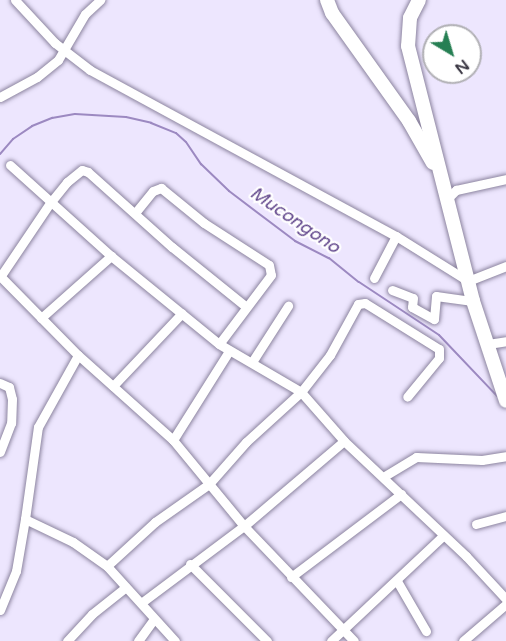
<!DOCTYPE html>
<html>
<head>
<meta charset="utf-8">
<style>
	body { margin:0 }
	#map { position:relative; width:506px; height:641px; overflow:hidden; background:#ede6fe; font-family:"Varela Round",sans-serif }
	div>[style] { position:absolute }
	.stream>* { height:2px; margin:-1px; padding:0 1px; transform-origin:1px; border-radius:1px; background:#9c89c1 }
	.roads { filter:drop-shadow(0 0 2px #8c849f) drop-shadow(0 0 2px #8c849f) }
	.street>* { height:9px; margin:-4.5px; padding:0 4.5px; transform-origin:4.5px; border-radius:4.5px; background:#fff }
	.secondary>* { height:14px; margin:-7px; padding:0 7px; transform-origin:7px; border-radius:7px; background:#fff }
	span { translate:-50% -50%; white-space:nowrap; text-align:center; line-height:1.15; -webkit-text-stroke:4.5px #fff; paint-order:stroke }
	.water-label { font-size:18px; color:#60458b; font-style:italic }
	.north { position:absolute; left:422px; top:24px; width:60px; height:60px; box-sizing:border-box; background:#fff; border:2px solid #b1b0b5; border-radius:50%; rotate:142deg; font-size:16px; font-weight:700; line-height:24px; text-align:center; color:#3d3a46 }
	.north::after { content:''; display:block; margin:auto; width:21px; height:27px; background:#267f53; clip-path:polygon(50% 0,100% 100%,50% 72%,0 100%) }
</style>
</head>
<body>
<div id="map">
	<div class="stream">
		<div style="left:0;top:154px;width:20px;rotate:-49deg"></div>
		<div style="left:13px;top:139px;width:23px;rotate:-34deg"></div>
		<div style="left:32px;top:126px;width:22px;rotate:-22deg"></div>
		<div style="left:52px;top:118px;width:23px;rotate:-10deg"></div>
		<div style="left:75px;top:114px;width:51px;rotate:3.4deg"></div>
		<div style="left:126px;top:117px;width:26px;rotate:13deg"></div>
		<div style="left:151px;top:123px;width:27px;rotate:22deg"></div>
		<div style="left:176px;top:133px;width:13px;rotate:42deg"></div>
		<div style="left:186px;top:142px;width:27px;rotate:56deg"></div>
		<div style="left:201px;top:164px;width:39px;rotate:44deg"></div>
		<div style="left:229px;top:191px;width:83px;rotate:37.1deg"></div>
		<div style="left:295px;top:241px;width:38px;rotate:27deg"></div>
		<div style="left:329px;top:258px;width:38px;rotate:39deg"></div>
		<div style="left:359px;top:282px;width:96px;rotate:33.5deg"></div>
		<div style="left:439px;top:335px;width:84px;rotate:46.4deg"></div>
	</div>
	<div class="roads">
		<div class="street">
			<div style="left:15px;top:0;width:59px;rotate:47.1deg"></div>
			<div style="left:55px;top:43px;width:44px;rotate:37.6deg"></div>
			<div style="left:90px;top:70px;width:348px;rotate:28.5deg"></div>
			<div style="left:396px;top:236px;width:85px;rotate:32deg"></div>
			<div style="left:468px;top:281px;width:41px;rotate:-21.5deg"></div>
			<div style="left:0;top:97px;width:42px;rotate:-28.4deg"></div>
			<div style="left:37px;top:77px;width:27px;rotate:-39deg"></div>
			<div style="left:58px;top:60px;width:53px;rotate:-59.6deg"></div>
			<div style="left:85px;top:14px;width:21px;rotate:-43deg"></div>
			<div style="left:10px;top:165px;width:136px;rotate:42deg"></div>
			<div style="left:111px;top:256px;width:139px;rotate:39.2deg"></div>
			<div style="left:219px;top:344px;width:95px;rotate:30.3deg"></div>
			<div style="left:301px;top:392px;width:65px;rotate:48.7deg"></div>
			<div style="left:344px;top:441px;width:168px;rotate:43.3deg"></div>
			<div style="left:466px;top:556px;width:59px;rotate:47.1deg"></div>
			<div style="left:447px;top:199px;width:13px;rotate:-45deg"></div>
			<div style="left:456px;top:190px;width:51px;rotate:-12.4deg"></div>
			<div style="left:135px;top:213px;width:28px;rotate:-51deg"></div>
			<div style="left:153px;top:191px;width:9px;rotate:-21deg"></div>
			<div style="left:161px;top:188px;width:55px;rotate:39.1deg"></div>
			<div style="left:204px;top:223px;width:77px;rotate:32.9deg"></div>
			<div style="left:269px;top:265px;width:10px;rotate:79deg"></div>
			<div style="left:271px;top:275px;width:86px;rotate:127deg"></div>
			<div style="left:0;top:276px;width:111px;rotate:45.4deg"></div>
			<div style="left:78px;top:355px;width:127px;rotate:41.8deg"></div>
			<div style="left:173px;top:440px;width:112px;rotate:50.5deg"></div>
			<div style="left:244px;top:526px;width:159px;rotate:46.3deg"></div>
			<div style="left:0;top:277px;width:89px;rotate:-56deg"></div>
			<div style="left:50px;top:203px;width:27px;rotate:-51deg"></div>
			<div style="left:67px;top:182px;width:19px;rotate:-39deg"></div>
			<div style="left:82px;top:170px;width:6px;rotate:18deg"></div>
			<div style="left:88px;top:172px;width:113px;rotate:41.8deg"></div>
			<div style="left:172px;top:247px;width:94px;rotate:38.9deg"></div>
			<div style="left:374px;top:278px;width:47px;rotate:-62.4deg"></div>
			<div style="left:392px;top:290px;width:22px;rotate:21deg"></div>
			<div style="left:413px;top:298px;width:9px;rotate:96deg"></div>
			<div style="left:412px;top:307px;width:25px;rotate:29deg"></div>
			<div style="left:434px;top:319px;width:23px;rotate:-85deg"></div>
			<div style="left:436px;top:296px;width:37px;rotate:8deg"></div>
			<div style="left:41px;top:318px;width:94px;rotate:-41.5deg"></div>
			<div style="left:488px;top:344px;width:18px;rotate:-9deg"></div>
			<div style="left:252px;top:362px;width:67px;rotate:-57.3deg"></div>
			<div style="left:0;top:383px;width:10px;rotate:24deg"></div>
			<div style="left:9px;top:387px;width:12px;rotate:76deg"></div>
			<div style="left:12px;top:399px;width:24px;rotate:92deg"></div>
			<div style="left:11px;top:423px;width:31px;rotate:111deg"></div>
			<div style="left:113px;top:386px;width:100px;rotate:-46.6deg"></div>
			<div style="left:173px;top:440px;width:105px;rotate:-57.8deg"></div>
			<div style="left:383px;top:477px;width:39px;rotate:-31deg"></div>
			<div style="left:416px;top:457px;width:66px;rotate:2.6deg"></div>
			<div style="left:482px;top:460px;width:24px;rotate:-9deg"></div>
			<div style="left:25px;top:519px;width:93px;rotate:-82deg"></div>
			<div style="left:38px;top:427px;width:82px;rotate:-60.9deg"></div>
			<div style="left:476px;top:524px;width:31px;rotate:-15deg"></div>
			<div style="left:190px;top:564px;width:109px;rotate:45deg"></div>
			<div style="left:291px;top:577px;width:138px;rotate:-37deg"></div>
			<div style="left:397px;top:581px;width:58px;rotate:59.9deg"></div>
			<div style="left:141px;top:603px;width:129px;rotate:-36.8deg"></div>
			<div style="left:244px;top:526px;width:131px;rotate:-40.4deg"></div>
			<div style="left:0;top:610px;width:42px;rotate:-67.7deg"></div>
			<div style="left:16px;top:571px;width:53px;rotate:-80.2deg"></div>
			<div style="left:25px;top:519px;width:53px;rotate:25.6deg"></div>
			<div style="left:73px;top:542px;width:42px;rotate:35.2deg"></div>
			<div style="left:67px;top:641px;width:37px;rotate:-47deg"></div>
			<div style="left:92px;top:614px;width:43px;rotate:-38.5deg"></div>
			<div style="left:138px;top:641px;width:27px;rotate:-54deg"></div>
			<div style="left:175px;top:641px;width:101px;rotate:-132.2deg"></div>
			<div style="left:107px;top:566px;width:65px;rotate:-42.5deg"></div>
			<div style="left:155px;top:522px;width:66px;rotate:-35.1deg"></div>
			<div style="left:209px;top:484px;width:56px;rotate:-48.6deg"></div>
			<div style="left:246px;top:442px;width:74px;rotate:-42.3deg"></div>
			<div style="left:301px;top:392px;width:47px;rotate:-51.9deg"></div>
			<div style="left:330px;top:355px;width:58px;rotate:-61.2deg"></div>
			<div style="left:358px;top:304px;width:7px;rotate:-8deg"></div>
			<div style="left:365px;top:303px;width:87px;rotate:31.9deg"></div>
			<div style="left:439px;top:349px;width:9px;rotate:90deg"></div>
			<div style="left:439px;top:358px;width:50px;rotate:129.4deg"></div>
			<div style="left:331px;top:641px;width:154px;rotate:-43.2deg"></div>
			<div style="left:463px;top:641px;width:57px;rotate:-40.7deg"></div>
		</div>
		<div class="secondary">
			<div style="left:327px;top:0;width:14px;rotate:69deg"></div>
			<div style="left:332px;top:13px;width:133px;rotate:54.5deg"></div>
			<div style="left:409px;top:121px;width:48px;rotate:60.3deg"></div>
			<div style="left:419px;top:0;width:20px;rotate:117deg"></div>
			<div style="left:410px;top:18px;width:28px;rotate:94deg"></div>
			<div style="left:408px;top:46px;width:263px;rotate:75.7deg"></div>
			<div style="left:473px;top:301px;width:105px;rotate:71.7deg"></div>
		</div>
	</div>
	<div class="water-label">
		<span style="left:295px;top:220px;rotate:34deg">Mucongono</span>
	</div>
	<div class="north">N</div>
</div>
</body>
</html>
